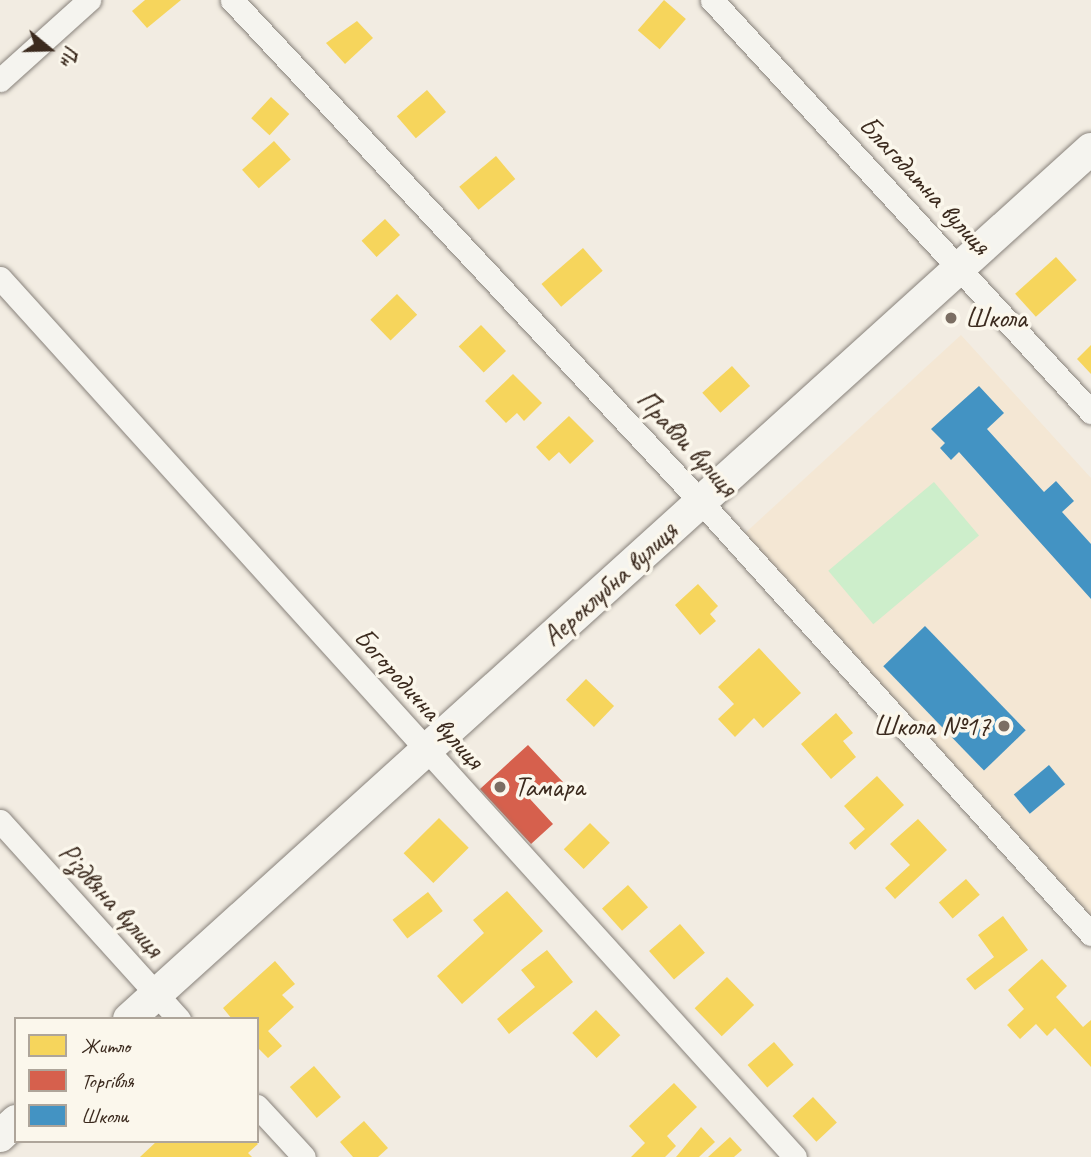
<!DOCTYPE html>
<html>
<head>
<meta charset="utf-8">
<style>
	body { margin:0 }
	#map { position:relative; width:1091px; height:1157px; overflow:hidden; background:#f2ece2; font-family:Caveat,sans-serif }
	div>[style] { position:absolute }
	.built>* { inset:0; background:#f4e7d4 }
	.green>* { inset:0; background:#cdeecb; transform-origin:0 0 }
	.homes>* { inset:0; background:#f6d55c; transform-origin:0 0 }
	.shops>* { inset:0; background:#d6604d }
	.schools>* { inset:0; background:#4393c3; transform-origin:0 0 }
	.roads { filter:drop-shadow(0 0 2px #88827b) drop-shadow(0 0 2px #88827b) }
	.street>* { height:23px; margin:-11.5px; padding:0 11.5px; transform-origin:11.5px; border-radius:11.5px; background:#f5f4ef }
	.secondary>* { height:32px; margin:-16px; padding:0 16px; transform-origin:16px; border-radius:16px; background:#f5f4ef }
	.dots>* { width:19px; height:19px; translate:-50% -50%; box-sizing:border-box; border:4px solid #fbf7ec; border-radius:50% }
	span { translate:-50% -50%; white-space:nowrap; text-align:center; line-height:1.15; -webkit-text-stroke:7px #fbf7ec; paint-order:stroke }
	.street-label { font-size:28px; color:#3b2a1e }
	.poi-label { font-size:28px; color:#3b2a1e }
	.left { translate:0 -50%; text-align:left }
	.right { translate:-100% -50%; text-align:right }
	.legend { position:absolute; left:14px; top:1017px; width:245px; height:126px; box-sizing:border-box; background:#fbf7ec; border:2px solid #aea59a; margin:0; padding:9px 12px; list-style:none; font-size:21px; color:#3b2a1e }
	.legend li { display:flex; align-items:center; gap:14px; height:35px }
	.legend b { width:35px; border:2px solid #aea59a }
	.north { position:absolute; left:14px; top:14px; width:70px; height:70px; -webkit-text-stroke:5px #fbf7ec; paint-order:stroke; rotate:109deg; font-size:19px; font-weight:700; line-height:28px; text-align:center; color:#3b2a1e }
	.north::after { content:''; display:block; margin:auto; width:24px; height:32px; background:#3b2a1e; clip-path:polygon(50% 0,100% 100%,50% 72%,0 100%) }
</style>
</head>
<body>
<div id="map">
	<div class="built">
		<div style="clip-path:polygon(961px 335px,1091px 478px,1091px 916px,743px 535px)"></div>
	</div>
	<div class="green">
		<div style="left:934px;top:482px;width:70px;height:138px;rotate:50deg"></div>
	</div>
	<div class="homes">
		<div style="clip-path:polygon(145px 0,181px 0,147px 28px,132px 11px)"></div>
		<div style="left:664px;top:0;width:29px;height:40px;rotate:41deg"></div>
		<div style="clip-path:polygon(357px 21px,373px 38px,345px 64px,326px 43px)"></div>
		<div style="left:427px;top:90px;width:29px;height:40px;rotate:49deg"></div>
		<div style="left:271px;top:97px;width:25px;height:29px;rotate:43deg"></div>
		<div style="left:274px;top:141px;width:25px;height:43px;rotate:48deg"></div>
		<div style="left:496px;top:156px;width:30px;height:48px;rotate:50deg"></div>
		<div style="left:385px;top:219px;width:22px;height:32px;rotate:47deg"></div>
		<div style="left:583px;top:248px;width:30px;height:55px;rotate:49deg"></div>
		<div style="left:1056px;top:257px;width:31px;height:55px;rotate:48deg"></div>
		<div style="left:397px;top:294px;width:29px;height:37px;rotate:46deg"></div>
		<div style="left:481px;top:325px;width:36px;height:31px;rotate:46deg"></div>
		<div style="clip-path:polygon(1091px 345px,1091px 374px,1077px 359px)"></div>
		<div style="left:732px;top:366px;width:27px;height:40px;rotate:48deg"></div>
		<div style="clip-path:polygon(513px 374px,542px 403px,524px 421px,517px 413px,506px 423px,485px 401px)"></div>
		<div style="clip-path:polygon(569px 416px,594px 441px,570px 464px,559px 452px,549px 461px,536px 447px)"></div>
		<div style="clip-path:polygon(698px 584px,718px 606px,710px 614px,716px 621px,700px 635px,675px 605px)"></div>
		<div style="clip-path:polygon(759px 648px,801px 693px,763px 728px,754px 718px,735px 737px,718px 719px,734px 704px,718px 687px)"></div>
		<div style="left:586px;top:679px;width:39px;height:29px;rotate:44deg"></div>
		<div style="clip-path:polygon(836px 713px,853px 733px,843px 741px,856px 757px,831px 779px,801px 744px)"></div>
		<div style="clip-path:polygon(877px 776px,904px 805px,855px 850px,849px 843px,865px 829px,844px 806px)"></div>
		<div style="left:439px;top:818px;width:42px;height:50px;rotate:45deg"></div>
		<div style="clip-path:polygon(918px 819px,947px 850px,895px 899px,885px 888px,910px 865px,890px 844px)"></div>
		<div style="left:590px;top:823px;width:28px;height:37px;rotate:45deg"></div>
		<div style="left:966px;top:879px;width:21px;height:36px;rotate:49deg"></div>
		<div style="left:628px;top:885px;width:30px;height:35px;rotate:48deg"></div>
		<div style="clip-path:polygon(507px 891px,543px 931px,462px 1004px,437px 976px,484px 933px,473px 920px)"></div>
		<div style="left:428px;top:892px;width:24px;height:45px;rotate:52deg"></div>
		<div style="clip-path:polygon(1003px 916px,1028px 950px,975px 990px,966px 979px,994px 957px,978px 935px)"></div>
		<div style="left:680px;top:924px;width:38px;height:41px;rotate:49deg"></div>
		<div style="clip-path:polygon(547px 950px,573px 982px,509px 1034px,497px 1019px,535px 987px,521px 970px)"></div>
		<div style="clip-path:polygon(1042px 959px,1067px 986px,1056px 997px,1083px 1027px,1091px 1020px,1091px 1067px,1055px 1028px,1047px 1036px,1036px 1024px,1020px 1039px,1007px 1025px,1024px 1009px,1008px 990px)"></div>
		<div style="clip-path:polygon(275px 961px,295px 984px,282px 995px,294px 1007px,268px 1031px,282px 1046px,268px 1058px,257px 1047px,257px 1019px,232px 1019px,223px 1008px)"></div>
		<div style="left:727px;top:977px;width:39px;height:45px;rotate:46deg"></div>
		<div style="left:596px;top:1010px;width:35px;height:33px;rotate:46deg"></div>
		<div style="left:774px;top:1042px;width:30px;height:35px;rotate:49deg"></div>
		<div style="left:314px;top:1066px;width:41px;height:32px;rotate:49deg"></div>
		<div style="clip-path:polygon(674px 1083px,697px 1107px,667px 1136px,676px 1146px,665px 1157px,631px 1157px,645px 1143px,629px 1126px)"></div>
		<div style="left:813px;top:1097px;width:35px;height:28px;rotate:47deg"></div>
		<div style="clip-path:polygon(364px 1121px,388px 1148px,378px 1157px,353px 1157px,340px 1142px)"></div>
		<div style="clip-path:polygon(701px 1127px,715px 1142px,699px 1157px,676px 1157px)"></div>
		<div style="clip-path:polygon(730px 1137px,742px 1150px,734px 1157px,708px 1157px)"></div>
		<div style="clip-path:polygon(157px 1141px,255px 1141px,258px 1144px,248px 1153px,252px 1157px,140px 1157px)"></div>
	</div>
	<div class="shops">
		<div style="clip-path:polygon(528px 745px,563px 782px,549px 796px,542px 788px,530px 799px,553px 824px,531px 844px,480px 789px)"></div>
	</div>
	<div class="schools">
		<div style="clip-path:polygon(979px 386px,1004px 413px,987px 429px,1044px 492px,1056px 481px,1074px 501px,1062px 512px,1091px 544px,1091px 599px,959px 452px,951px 460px,940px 448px,945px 443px,931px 429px)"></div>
		<div style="left:925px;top:626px;width:145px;height:58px;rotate:46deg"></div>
		<div style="left:1049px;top:765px;width:25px;height:46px;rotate:50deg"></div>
	</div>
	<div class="roads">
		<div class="street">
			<div style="left:232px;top:0;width:687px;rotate:46.95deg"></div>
			<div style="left:701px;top:502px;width:582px;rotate:47.92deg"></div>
			<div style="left:712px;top:0;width:560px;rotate:47.39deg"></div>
			<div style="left:0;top:80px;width:120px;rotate:-42deg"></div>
			<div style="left:0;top:278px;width:1185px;rotate:47.87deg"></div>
			<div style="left:0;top:821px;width:267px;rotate:47.9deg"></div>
			<div style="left:257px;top:1106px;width:69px;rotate:47.3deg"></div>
		</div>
		<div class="secondary">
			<div style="left:129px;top:1019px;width:1297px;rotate:-42.13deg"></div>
			<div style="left:0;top:1136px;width:22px;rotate:-43deg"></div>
		</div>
	</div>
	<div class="dots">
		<div style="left:951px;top:318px;background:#7b6e63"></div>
		<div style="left:1004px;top:726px;background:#7b6e63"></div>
		<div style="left:500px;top:787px;background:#7b6e63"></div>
	</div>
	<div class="street-label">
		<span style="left:925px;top:185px;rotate:47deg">Благодатна вулиця</span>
		<span style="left:687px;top:443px;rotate:47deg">Правди вулиця</span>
		<span style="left:610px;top:584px;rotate:-42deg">Аероклубна вулиця</span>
		<span style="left:419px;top:698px;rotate:48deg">Богородична вулиця</span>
		<span style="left:111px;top:900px;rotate:48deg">Різдвяна вулиця</span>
	</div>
	<div class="poi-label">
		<span class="left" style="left:965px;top:318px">Школа</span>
		<span class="right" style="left:990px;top:726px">Школа №17</span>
		<span class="left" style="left:514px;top:787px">Тамара</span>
	</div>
	<ul class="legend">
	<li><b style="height:19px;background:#f6d55c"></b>Житло</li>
	<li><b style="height:19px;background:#d6604d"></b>Торгівля</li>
	<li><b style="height:19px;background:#4393c3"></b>Школи</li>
	</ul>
	<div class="north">Пн</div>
</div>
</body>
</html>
